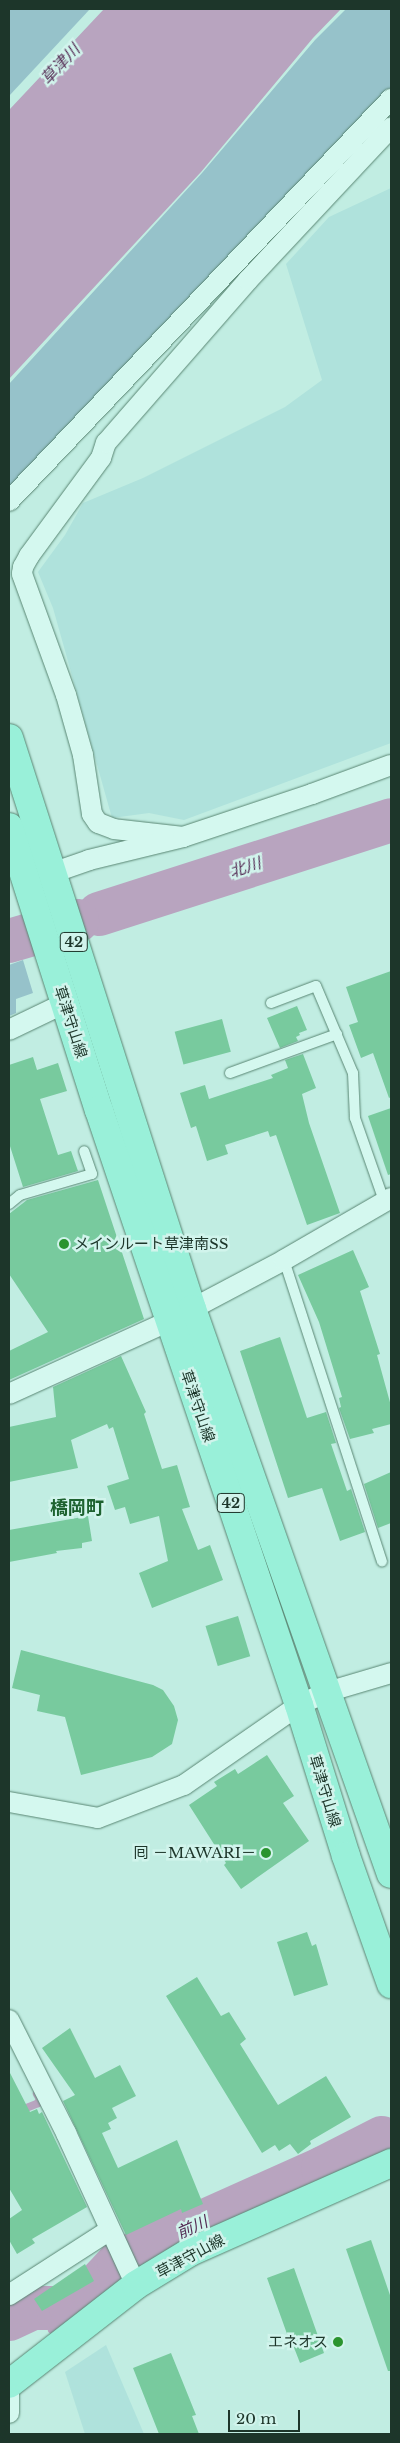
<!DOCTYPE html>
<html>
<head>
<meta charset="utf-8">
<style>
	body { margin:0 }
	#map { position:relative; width:400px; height:2443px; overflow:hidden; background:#c1ede2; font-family:"Libre Baskerville","Noto Sans JP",serif }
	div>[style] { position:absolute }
	.farmland>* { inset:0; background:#afe2dc }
	.green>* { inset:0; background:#96c2ca }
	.water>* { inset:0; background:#b8a4bf }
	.stream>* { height:8px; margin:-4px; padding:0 4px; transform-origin:4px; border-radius:4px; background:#b8a4bf }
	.river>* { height:44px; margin:-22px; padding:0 22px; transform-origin:22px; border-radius:22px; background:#b8a4bf }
	.building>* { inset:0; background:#78ca9e; transform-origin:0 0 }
	.roads { filter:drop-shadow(0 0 1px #598673) drop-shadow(0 0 1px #598673) }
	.service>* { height:10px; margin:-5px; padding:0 5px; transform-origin:5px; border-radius:5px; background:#d4f8ef }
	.minor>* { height:20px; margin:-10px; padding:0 10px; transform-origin:10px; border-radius:10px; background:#d4f8ef }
	.primary>* { height:28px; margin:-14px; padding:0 14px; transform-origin:14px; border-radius:14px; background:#99f0d9 }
	.dots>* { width:14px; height:14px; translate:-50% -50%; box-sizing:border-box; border:2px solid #d1f4ec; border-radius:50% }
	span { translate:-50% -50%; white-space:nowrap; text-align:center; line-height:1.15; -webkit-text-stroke:5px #d1f4ec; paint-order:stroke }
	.shield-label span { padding:1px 4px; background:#d1f4ec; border:1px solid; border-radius:4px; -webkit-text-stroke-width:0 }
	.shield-label { font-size:14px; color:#1d362a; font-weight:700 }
	.street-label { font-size:15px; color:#1d362a }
	.poi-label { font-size:15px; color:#1d362a }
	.left { translate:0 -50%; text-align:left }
	.right { translate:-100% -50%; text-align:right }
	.water-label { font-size:16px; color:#552d55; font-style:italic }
	.quarter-label { font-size:18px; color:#1d622f; font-weight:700 }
	.frame { position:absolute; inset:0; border:10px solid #1d362a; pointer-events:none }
	.scale { position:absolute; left:228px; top:2410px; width:72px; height:22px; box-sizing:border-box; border:2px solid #1d362a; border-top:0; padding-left:6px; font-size:15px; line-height:18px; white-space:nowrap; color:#1d362a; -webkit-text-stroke:4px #d1f4ec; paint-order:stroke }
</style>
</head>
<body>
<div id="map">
	<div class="farmland">
		<div style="clip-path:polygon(391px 188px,391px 743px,184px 820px,149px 813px,112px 818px,53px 608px,38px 572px,65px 535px,83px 503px,143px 478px,285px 407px,322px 380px,286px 264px,329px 217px)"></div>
		<div style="clip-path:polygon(106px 2345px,144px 2434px,85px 2434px,65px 2372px)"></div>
	</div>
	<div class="green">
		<div style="clip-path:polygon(9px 9px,90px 9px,9px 96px)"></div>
		<div style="clip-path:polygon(346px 9px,391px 9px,391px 88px,9px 497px,9px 384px,202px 173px,315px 40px)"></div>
		<div style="clip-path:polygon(23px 960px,33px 993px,16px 999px,16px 1013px,9px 1016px,9px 965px)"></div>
	</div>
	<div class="water">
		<div style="clip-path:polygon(104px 9px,341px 9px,313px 38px,201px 172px,9px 379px,9px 110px)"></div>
	</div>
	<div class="stream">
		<div style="left:9px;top:2115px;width:31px;rotate:-22deg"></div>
		<div style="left:38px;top:2103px;width:4px;rotate:-63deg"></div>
		<div style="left:40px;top:2099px;width:6px;rotate:-121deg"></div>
		<div style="left:52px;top:2330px;width:31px;rotate:-54deg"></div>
	</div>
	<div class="river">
		<div style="left:99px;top:914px;width:307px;rotate:-17.8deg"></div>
		<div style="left:9px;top:941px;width:71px;rotate:-16.4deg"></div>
		<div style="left:9px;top:2319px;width:26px;rotate:-25deg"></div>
		<div style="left:33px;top:2308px;width:25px"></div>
		<div style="left:58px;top:2308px;width:12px;rotate:-14deg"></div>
		<div style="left:70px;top:2305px;width:27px;rotate:-33deg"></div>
		<div style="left:93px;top:2290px;width:38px;rotate:-47deg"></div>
		<div style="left:119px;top:2262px;width:34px;rotate:-28deg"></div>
		<div style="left:149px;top:2246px;width:191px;rotate:-24.1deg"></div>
		<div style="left:323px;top:2168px;width:66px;rotate:-27deg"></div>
	</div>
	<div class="building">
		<div style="clip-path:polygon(391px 971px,391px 1097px,389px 1098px,373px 1053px,361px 1058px,349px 1025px,358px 1022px,346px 987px)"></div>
		<div style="clip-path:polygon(297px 1006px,307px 1030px,299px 1033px,300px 1035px,296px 1037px,298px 1041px,280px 1048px,267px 1018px)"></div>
		<div style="left:222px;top:1019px;width:34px;height:49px;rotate:75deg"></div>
		<div style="clip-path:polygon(303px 1054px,316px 1088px,302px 1094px,309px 1123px,340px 1213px,307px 1225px,276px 1135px,270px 1137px,268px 1131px,225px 1145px,228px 1154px,207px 1161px,196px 1126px,191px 1128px,180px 1093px,205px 1085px,209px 1099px,273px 1078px,271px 1075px,288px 1068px,285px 1060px)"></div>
		<div style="clip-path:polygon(33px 1057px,37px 1070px,58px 1063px,67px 1091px,40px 1099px,58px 1155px,71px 1151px,78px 1171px,23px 1187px,9px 1143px,9px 1065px)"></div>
		<div style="clip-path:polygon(391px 1108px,391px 1174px,388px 1175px,368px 1116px)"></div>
		<div style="clip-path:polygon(98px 1180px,144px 1319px,9px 1380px,9px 1351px,48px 1332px,9px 1274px,9px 1214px,27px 1200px)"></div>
		<div style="clip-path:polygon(353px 1250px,369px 1287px,360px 1291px,380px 1354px,377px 1355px,391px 1406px,391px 1424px,372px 1429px,374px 1433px,350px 1439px,339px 1408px,341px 1407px,339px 1398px,342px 1397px,319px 1322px,298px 1275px)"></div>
		<div style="clip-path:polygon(280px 1337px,307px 1418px,326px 1412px,336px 1443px,331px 1444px,347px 1491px,351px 1489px,365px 1532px,340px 1541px,322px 1488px,288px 1498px,240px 1351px)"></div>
		<div style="clip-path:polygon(121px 1356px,146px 1412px,144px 1414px,162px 1469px,177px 1465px,190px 1507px,182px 1509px,198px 1550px,210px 1545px,223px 1580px,152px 1608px,139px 1573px,168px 1561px,159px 1516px,130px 1524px,125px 1507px,115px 1510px,107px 1486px,129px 1479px,113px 1427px,109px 1429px,107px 1424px,71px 1440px,78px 1468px,9px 1482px,9px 1427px,56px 1417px,53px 1387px)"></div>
		<div style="clip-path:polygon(391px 1472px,391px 1523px,378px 1528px,364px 1484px)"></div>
		<div style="clip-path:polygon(88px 1516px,92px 1541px,82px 1543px,82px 1548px,56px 1551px,57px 1553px,9px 1562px,9px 1530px)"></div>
		<div style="left:238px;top:1616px;width:42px;height:34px;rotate:73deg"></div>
		<div style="clip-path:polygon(21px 1650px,153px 1685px,163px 1690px,174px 1706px,178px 1720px,172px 1744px,152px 1757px,81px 1775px,65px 1717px,37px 1711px,40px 1695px,12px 1688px)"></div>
		<div style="clip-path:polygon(267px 1755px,294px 1796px,283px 1803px,309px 1841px,241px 1889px,224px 1865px,226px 1863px,189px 1805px,217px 1786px,214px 1782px,235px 1769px,238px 1774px)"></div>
		<div style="clip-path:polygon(307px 1932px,312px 1946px,316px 1944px,328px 1985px,294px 1996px,277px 1942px)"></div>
		<div style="clip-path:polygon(197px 1977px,221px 2016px,229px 2012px,246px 2039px,240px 2044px,278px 2105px,326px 2076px,351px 2117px,310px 2141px,311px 2144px,298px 2154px,290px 2144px,279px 2151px,275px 2145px,262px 2153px,166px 1996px)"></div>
		<div style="clip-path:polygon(70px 2028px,95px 2078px,120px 2065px,136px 2096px,112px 2108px,117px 2118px,108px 2123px,111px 2129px,102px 2133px,118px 2168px,177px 2140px,203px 2204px,182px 2213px,181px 2209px,126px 2235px,63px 2101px,75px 2095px,42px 2048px)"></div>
		<div style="clip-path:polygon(9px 2071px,30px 2112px,37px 2109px,39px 2114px,42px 2112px,87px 2207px,32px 2239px,35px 2243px,17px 2254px,9px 2240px,9px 2219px,22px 2210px,9px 2188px)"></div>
		<div style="clip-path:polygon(371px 2240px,391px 2298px,391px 2371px,388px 2371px,346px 2249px)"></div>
		<div style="clip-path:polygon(85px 2264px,94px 2281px,42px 2311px,34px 2299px)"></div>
		<div style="clip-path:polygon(294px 2268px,324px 2353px,300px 2363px,293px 2345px,291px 2345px,267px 2278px)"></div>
		<div style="clip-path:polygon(171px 2353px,196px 2415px,192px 2416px,199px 2434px,159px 2434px,133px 2368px)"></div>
	</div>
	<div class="roads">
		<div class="service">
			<div style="left:271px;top:1003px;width:48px;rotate:-20.7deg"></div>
			<div style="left:316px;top:986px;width:95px;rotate:67deg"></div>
			<div style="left:353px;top:1073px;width:45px;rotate:87.5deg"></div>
			<div style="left:355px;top:1118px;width:88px;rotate:70.7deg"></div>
			<div style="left:230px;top:1073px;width:114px;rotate:-20deg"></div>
			<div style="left:9px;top:1204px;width:14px;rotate:-39deg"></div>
			<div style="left:20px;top:1195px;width:75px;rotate:-16.3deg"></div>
			<div style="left:92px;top:1174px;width:24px;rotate:-109deg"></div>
			<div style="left:284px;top:1260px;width:317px;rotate:72deg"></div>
		</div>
		<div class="minor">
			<div style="left:9px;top:501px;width:555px;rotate:-46.46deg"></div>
			<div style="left:183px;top:837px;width:69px;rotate:-173.4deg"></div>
			<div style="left:114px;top:829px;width:17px;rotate:-159deg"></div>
			<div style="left:98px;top:823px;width:11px;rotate:-124deg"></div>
			<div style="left:92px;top:814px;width:60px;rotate:-98.7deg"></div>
			<div style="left:83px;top:755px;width:62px;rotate:-105.8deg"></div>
			<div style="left:66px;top:695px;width:129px;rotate:-110deg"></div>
			<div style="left:22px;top:574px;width:7px;rotate:-82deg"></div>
			<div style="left:23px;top:567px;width:13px;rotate:-61deg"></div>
			<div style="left:29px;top:556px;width:122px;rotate:-53.7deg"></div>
			<div style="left:101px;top:458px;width:16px;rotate:-72deg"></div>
			<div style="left:106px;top:443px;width:216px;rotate:-48.9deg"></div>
			<div style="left:248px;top:280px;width:209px;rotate:-46.9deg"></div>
			<div style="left:52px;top:873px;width:39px;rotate:-19deg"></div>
			<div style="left:89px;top:860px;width:97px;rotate:-13.7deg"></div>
			<div style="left:183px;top:837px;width:136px;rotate:-18.4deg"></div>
			<div style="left:312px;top:794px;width:84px;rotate:-20.2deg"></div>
			<div style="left:9px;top:1030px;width:62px;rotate:-25.7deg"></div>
			<div style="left:9px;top:1394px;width:176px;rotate:-24.5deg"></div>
			<div style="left:169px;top:1321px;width:130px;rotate:-27.9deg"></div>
			<div style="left:284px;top:1260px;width:124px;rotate:-30.1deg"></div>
			<div style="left:9px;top:1802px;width:90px;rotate:10.2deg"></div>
			<div style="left:98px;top:1818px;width:92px;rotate:-21deg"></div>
			<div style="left:184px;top:1785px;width:140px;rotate:-34.8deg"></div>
			<div style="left:299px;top:1705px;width:31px;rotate:-25deg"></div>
			<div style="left:327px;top:1692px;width:67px;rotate:-16.5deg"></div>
			<div style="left:9px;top:2020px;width:127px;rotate:63.2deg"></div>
			<div style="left:66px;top:2133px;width:167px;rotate:65.3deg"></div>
			<div style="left:9px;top:2295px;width:120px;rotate:-32.8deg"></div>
			<div style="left:9px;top:2413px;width:30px;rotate:-90deg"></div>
		</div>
		<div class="primary">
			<div style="left:9px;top:738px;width:600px;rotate:72.23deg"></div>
			<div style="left:192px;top:1309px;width:599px;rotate:70.6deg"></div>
			<div style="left:9px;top:827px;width:297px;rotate:72.4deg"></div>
			<div style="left:99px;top:1110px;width:628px;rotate:71.42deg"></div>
			<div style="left:299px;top:1705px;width:158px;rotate:72.7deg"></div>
			<div style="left:346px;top:1856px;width:136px;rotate:70.6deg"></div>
			<div style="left:9px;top:2384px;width:161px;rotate:-37.9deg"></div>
			<div style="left:136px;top:2285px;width:63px;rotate:-31.4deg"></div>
			<div style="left:190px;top:2252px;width:220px;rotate:-23.9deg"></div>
		</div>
	</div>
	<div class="dots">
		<div style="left:64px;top:1244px;background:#2a942e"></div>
		<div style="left:266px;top:1853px;background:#2a942e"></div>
		<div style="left:338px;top:2342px;background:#2a942e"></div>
	</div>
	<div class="shield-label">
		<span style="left:74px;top:942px">42</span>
		<span style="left:231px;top:1503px">42</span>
	</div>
	<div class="street-label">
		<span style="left:71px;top:1022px;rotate:72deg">草津守山線</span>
		<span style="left:198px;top:1406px;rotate:71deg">草津守山線</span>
		<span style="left:325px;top:1791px;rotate:73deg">草津守山線</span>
		<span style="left:190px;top:2256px;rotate:-28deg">草津守山線</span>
	</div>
	<div class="poi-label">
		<span class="left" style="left:74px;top:1244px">メインルート草津南SS</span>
		<span class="right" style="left:256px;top:1853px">囘 －MAWARI－</span>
		<span class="right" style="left:328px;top:2342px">エネオス</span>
	</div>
	<div class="water-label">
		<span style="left:60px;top:64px;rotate:-47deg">草津川</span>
		<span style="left:245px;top:867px;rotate:-18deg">北川</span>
		<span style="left:192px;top:2227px;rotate:-24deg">前川</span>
	</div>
	<div class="quarter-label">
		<span style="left:77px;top:1508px">橋岡町</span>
	</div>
	<div class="frame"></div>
	<div class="scale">20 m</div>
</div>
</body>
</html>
